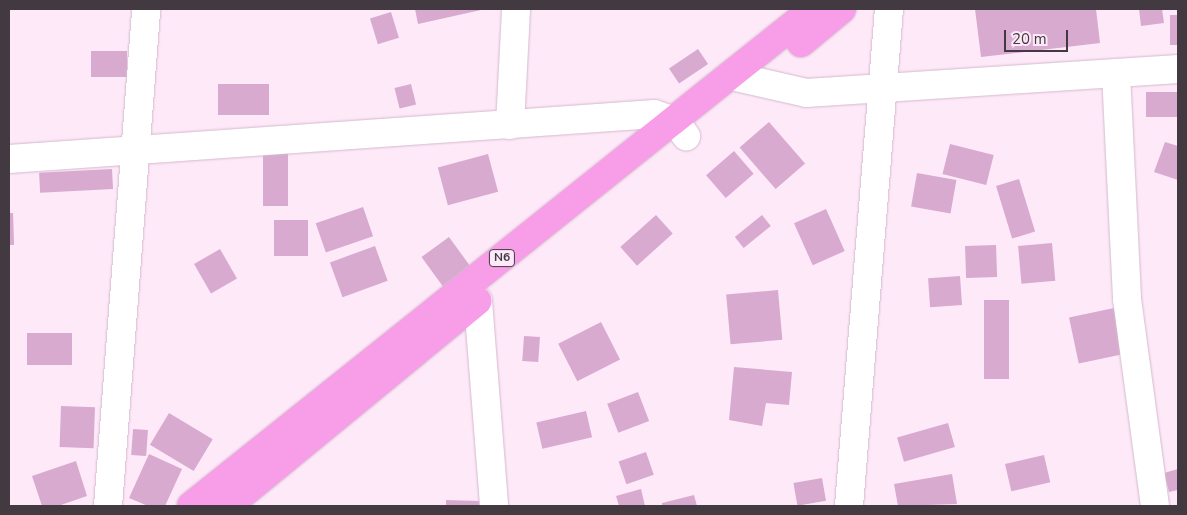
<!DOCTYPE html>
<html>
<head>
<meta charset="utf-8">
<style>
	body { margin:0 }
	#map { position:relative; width:1187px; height:515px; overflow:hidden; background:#fee9f9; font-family:"Nunito Sans",sans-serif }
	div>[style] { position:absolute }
	.building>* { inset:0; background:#d8aacf; transform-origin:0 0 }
	.roads { filter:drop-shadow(0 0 1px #d3bacd) drop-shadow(0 0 1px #d3bacd) }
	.minor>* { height:28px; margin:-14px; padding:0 14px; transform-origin:14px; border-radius:14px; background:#fff }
	.highway>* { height:28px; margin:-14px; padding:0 14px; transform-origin:14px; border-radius:14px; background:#f89de7 }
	span { translate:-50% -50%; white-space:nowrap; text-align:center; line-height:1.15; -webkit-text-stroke:4px #fee9f9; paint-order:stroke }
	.shield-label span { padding:1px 4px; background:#fee9f9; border:1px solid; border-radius:4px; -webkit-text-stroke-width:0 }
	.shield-label { font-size:12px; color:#433941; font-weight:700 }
	.frame { position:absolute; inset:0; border:10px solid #433941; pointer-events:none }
	.scale { position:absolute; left:1004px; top:30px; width:64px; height:22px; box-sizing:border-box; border:2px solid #433941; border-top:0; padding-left:6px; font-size:15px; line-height:18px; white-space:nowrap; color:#433941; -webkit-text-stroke:4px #fee9f9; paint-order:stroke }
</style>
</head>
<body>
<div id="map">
	<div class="building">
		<div style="clip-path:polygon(415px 9px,481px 9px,481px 10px,418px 24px)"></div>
		<div style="clip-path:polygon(975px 9px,1096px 9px,1100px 43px,981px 57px)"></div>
		<div style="clip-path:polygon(1139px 9px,1162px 9px,1164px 23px,1141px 26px)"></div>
		<div style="left:391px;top:12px;width:27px;height:22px;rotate:73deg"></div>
		<div style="left:1170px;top:15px;width:8px;height:30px"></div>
		<div style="left:698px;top:49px;width:18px;height:35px;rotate:56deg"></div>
		<div style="left:127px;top:51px;width:26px;height:36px;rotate:90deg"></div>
		<div style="left:269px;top:84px;width:31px;height:51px;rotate:90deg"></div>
		<div style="left:411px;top:84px;width:21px;height:17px;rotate:76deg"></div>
		<div style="left:1178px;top:92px;width:25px;height:32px;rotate:90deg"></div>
		<div style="left:769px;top:122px;width:55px;height:39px;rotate:49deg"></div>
		<div style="clip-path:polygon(1165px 142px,1178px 146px,1178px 180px,1154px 172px)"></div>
		<div style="left:950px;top:144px;width:45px;height:31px;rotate:14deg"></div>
		<div style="left:734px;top:151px;width:30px;height:37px;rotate:49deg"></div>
		<div style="left:263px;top:153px;width:25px;height:53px"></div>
		<div style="left:488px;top:154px;width:39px;height:52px;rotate:75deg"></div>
		<div style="left:112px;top:169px;width:20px;height:73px;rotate:87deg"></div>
		<div style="left:917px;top:173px;width:40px;height:34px;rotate:10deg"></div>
		<div style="left:1019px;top:179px;width:55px;height:24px;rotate:73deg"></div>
		<div style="left:363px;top:207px;width:31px;height:50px;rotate:71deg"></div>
		<div style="left:826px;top:209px;width:46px;height:35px;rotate:66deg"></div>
		<div style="clip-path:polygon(9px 213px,13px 213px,14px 245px,9px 245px)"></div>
		<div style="left:656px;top:215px;width:25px;height:48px;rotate:48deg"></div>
		<div style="left:762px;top:215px;width:14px;height:35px;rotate:51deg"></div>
		<div style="left:308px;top:220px;width:36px;height:34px;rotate:90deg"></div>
		<div style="left:449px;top:237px;width:39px;height:34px;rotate:54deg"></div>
		<div style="left:1052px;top:243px;width:38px;height:34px;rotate:85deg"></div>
		<div style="left:996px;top:245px;width:32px;height:31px;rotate:88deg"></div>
		<div style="left:375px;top:246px;width:37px;height:48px;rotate:70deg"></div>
		<div style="left:220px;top:249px;width:34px;height:30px;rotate:60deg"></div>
		<div style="left:960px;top:276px;width:29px;height:32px;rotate:86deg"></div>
		<div style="left:778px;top:290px;width:50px;height:52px;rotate:85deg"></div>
		<div style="left:984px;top:300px;width:25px;height:79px"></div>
		<div style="left:1114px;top:308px;width:47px;height:46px;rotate:78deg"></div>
		<div style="left:601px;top:322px;width:42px;height:48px;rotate:63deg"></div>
		<div style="left:72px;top:333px;width:32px;height:45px;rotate:90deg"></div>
		<div style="left:524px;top:336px;width:16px;height:25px;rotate:4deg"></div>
		<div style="clip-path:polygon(734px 367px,792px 372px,789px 405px,766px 403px,762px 426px,729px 420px)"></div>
		<div style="left:638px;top:392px;width:31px;height:33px;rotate:69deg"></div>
		<div style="left:61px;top:406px;width:34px;height:41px;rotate:2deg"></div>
		<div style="left:586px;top:411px;width:27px;height:51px;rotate:77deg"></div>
		<div style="left:169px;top:413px;width:51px;height:37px;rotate:31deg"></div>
		<div style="left:948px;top:423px;width:25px;height:53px;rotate:74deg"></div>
		<div style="left:133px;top:429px;width:15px;height:26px;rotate:4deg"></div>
		<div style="left:646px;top:452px;width:24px;height:29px;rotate:71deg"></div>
		<div style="clip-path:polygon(149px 454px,182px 469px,165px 506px,148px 506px,129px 498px)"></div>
		<div style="left:1044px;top:455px;width:28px;height:40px;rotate:77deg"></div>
		<div style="clip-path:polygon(76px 461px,87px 496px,58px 506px,42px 506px,32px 476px)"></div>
		<div style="clip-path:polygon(1178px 469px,1178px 490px,1169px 492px,1164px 473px)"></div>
		<div style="clip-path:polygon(952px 474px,957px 504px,898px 506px,894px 484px)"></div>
		<div style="left:822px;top:478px;width:23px;height:29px;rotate:80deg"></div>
		<div style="clip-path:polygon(641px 489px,645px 506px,619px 506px,616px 496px)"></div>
		<div style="clip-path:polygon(694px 495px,697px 506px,662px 506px,662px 503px)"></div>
		<div style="clip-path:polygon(446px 500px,479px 501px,479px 506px,446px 506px)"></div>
	</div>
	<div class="roads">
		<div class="minor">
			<div style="left:1116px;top:73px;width:226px;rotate:87.2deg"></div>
			<div style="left:1127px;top:299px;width:209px;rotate:82.3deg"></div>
			<div style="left:732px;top:76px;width:76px;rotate:12.9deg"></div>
			<div style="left:806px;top:93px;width:373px;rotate:-3.7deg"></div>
			<div style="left:510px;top:125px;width:116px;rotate:-87deg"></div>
			<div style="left:9px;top:159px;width:647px;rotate:-3.99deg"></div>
			<div style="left:654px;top:114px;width:22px;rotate:18deg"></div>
			<div style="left:675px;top:121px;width:19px;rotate:54deg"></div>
			<div style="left:478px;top:301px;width:206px;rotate:85.5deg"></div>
			<div style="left:108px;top:506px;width:498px;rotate:-85.6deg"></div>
			<div style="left:849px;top:506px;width:499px;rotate:-85.4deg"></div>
		</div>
		<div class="highway">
			<div style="left:801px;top:43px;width:53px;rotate:-39.7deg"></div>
			<div style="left:191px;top:506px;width:796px;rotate:-38.63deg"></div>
			<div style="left:228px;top:506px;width:323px;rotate:-39.4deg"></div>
		</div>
	</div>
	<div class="shield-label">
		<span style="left:502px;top:258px">N6</span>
	</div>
	<div class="frame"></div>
	<div class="scale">20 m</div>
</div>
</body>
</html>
